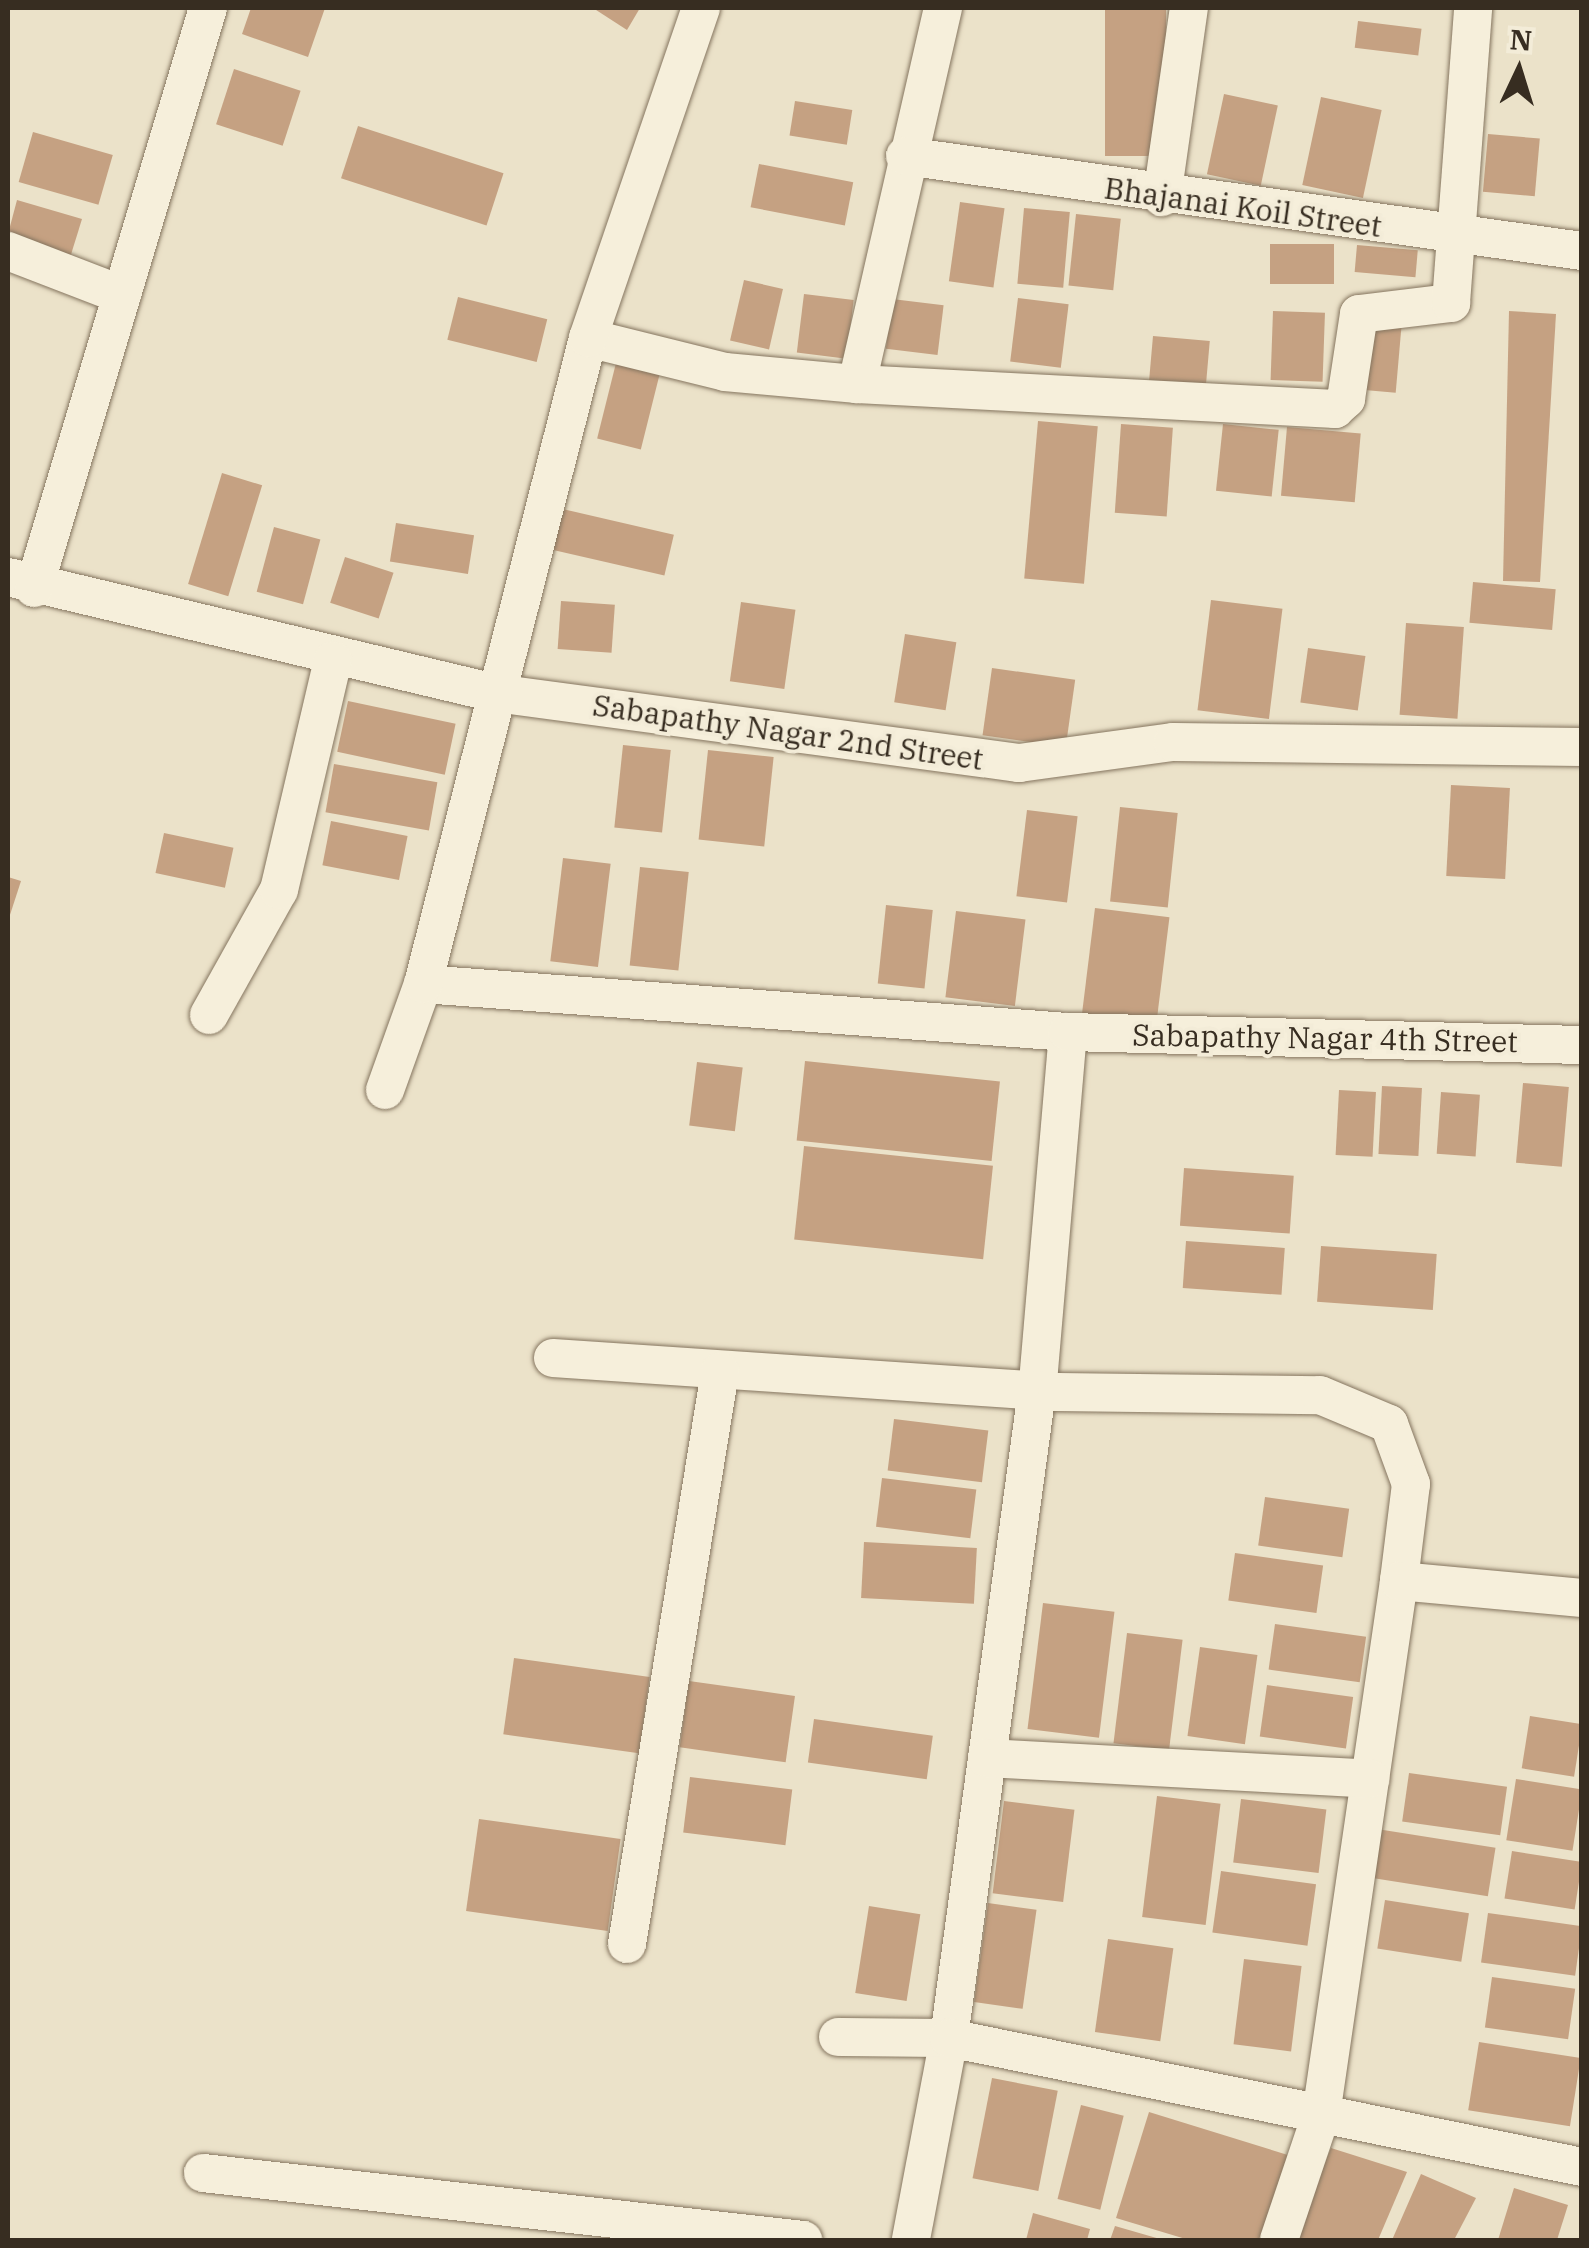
<!DOCTYPE html>
<html>
<head>
<meta charset="utf-8">
<style>
	body { margin:0 }
	#map { position:relative; width:1589px; height:2248px; overflow:hidden; background:#ebe2c9; font-family:"IBM Plex Serif",serif }
	div>[style] { position:absolute }
	.building>* { inset:0; background:#c5a182; transform-origin:0 0 }
	.roads { filter:drop-shadow(0 0 2px #85755f) drop-shadow(0 0 2px #85755f) }
	.minor>* { height:38px; margin:-19px; padding:0 19px; transform-origin:19px; border-radius:19px; background:#f6efdb }
	span { translate:-50% -50%; white-space:nowrap; text-align:center; line-height:1.15; -webkit-text-stroke:8px #f3ecd8; paint-order:stroke }
	.street-label { font-size:30px; color:#372d21 }
	.frame { position:absolute; inset:0; border:10px solid #372d21; pointer-events:none }
	.north { position:absolute; left:1469px; top:20px; width:100px; height:100px; -webkit-text-stroke:8px #f3ecd8; paint-order:stroke; rotate:4deg; font-size:28px; font-weight:700; line-height:40px; text-align:center; color:#372d21 }
	.north::after { content:''; display:block; margin:auto; width:35px; height:45px; background:#372d21; clip-path:polygon(50% 0,100% 100%,50% 72%,0 100%) }
</style>
</head>
<body>
<div id="map">
	<div class="building">
		<div style="clip-path:polygon(251px 8px,325px 8px,308px 57px,242px 34px)"></div>
		<div style="clip-path:polygon(593px 8px,640px 8px,627px 30px)"></div>
		<div style="left:1105px;top:8px;width:61px;height:148px"></div>
		<div style="left:1358px;top:21px;width:64px;height:27px;rotate:7deg"></div>
		<div style="left:234px;top:69px;width:70px;height:58px;rotate:18deg"></div>
		<div style="left:1224px;top:94px;width:55px;height:82px;rotate:12deg"></div>
		<div style="left:1321px;top:97px;width:62px;height:90px;rotate:12deg"></div>
		<div style="left:795px;top:101px;width:58px;height:35px;rotate:9deg"></div>
		<div style="left:358px;top:126px;width:153px;height:55px;rotate:18deg"></div>
		<div style="left:33px;top:132px;width:83px;height:52px;rotate:16deg"></div>
		<div style="left:1488px;top:134px;width:52px;height:58px;rotate:5deg"></div>
		<div style="left:759px;top:164px;width:96px;height:44px;rotate:11deg"></div>
		<div style="clip-path:polygon(17px 200px,82px 219px,69px 261px,8px 234px)"></div>
		<div style="left:960px;top:202px;width:45px;height:80px;rotate:8deg"></div>
		<div style="left:1024px;top:208px;width:46px;height:76px;rotate:5deg"></div>
		<div style="left:1076px;top:214px;width:45px;height:72px;rotate:6deg"></div>
		<div style="left:1270px;top:244px;width:64px;height:40px"></div>
		<div style="left:1357px;top:245px;width:61px;height:27px;rotate:5deg"></div>
		<div style="left:744px;top:280px;width:40px;height:62px;rotate:13deg"></div>
		<div style="left:804px;top:294px;width:50px;height:59px;rotate:7deg"></div>
		<div style="left:458px;top:297px;width:92px;height:44px;rotate:14deg"></div>
		<div style="left:1018px;top:298px;width:51px;height:64px;rotate:7deg"></div>
		<div style="left:892px;top:299px;width:52px;height:50px;rotate:7deg"></div>
		<div style="left:1273px;top:311px;width:52px;height:69px;rotate:2deg"></div>
		<div style="clip-path:polygon(1509px 311px,1556px 314px,1540px 582px,1503px 581px)"></div>
		<div style="left:1368px;top:319px;width:34px;height:71px;rotate:5deg"></div>
		<div style="left:1153px;top:336px;width:57px;height:45px;rotate:5deg"></div>
		<div style="left:617px;top:359px;width:45px;height:82px;rotate:14deg"></div>
		<div style="left:1038px;top:421px;width:60px;height:158px;rotate:5deg"></div>
		<div style="left:1121px;top:424px;width:52px;height:89px;rotate:4deg"></div>
		<div style="left:1223px;top:424px;width:56px;height:67px;rotate:6deg"></div>
		<div style="left:1287px;top:427px;width:74px;height:69px;rotate:5deg"></div>
		<div style="left:222px;top:473px;width:42px;height:116px;rotate:17deg"></div>
		<div style="left:554px;top:507px;width:123px;height:42px;rotate:13deg"></div>
		<div style="left:396px;top:523px;width:79px;height:39px;rotate:9deg"></div>
		<div style="left:274px;top:527px;width:48px;height:67px;rotate:15deg"></div>
		<div style="left:345px;top:557px;width:51px;height:48px;rotate:18deg"></div>
		<div style="left:1473px;top:582px;width:83px;height:41px;rotate:5deg"></div>
		<div style="left:1211px;top:600px;width:72px;height:111px;rotate:7deg"></div>
		<div style="left:561px;top:601px;width:54px;height:48px;rotate:4deg"></div>
		<div style="left:741px;top:602px;width:55px;height:80px;rotate:8deg"></div>
		<div style="left:1406px;top:623px;width:58px;height:92px;rotate:4deg"></div>
		<div style="left:905px;top:634px;width:52px;height:69px;rotate:9deg"></div>
		<div style="left:1308px;top:648px;width:58px;height:55px;rotate:8deg"></div>
		<div style="left:992px;top:668px;width:84px;height:68px;rotate:8deg"></div>
		<div style="left:348px;top:701px;width:110px;height:52px;rotate:12deg"></div>
		<div style="left:623px;top:745px;width:48px;height:83px;rotate:6deg"></div>
		<div style="left:708px;top:750px;width:66px;height:90px;rotate:6deg"></div>
		<div style="left:334px;top:764px;width:105px;height:49px;rotate:10deg"></div>
		<div style="left:1451px;top:785px;width:59px;height:91px;rotate:3deg"></div>
		<div style="left:1120px;top:807px;width:58px;height:95px;rotate:6deg"></div>
		<div style="left:1027px;top:810px;width:51px;height:87px;rotate:7deg"></div>
		<div style="left:331px;top:821px;width:78px;height:45px;rotate:11deg"></div>
		<div style="left:164px;top:833px;width:71px;height:41px;rotate:12deg"></div>
		<div style="left:563px;top:858px;width:48px;height:104px;rotate:7deg"></div>
		<div style="left:640px;top:867px;width:49px;height:99px;rotate:6deg"></div>
		<div style="clip-path:polygon(8px 877px,21px 881px,8px 921px)"></div>
		<div style="left:886px;top:905px;width:47px;height:79px;rotate:6deg"></div>
		<div style="left:1095px;top:908px;width:75px;height:113px;rotate:7deg"></div>
		<div style="left:956px;top:911px;width:70px;height:87px;rotate:7deg"></div>
		<div style="left:805px;top:1061px;width:196px;height:80px;rotate:6deg"></div>
		<div style="left:697px;top:1062px;width:46px;height:64px;rotate:7deg"></div>
		<div style="left:1523px;top:1083px;width:46px;height:80px;rotate:5deg"></div>
		<div style="left:1382px;top:1086px;width:40px;height:68px;rotate:3deg"></div>
		<div style="left:1339px;top:1090px;width:37px;height:65px;rotate:3deg"></div>
		<div style="left:1441px;top:1092px;width:39px;height:62px;rotate:4deg"></div>
		<div style="left:804px;top:1146px;width:190px;height:94px;rotate:6deg"></div>
		<div style="left:1184px;top:1168px;width:110px;height:58px;rotate:4deg"></div>
		<div style="left:1186px;top:1241px;width:99px;height:47px;rotate:4deg"></div>
		<div style="left:1321px;top:1246px;width:116px;height:56px;rotate:4deg"></div>
		<div style="left:894px;top:1419px;width:95px;height:52px;rotate:7deg"></div>
		<div style="left:882px;top:1478px;width:95px;height:49px;rotate:7deg"></div>
		<div style="left:1265px;top:1497px;width:85px;height:49px;rotate:8deg"></div>
		<div style="left:864px;top:1542px;width:113px;height:56px;rotate:3deg"></div>
		<div style="left:1235px;top:1553px;width:89px;height:48px;rotate:8deg"></div>
		<div style="left:1043px;top:1603px;width:72px;height:127px;rotate:7deg"></div>
		<div style="left:1275px;top:1624px;width:92px;height:46px;rotate:8deg"></div>
		<div style="left:1127px;top:1633px;width:56px;height:111px;rotate:7deg"></div>
		<div style="left:1200px;top:1647px;width:58px;height:90px;rotate:8deg"></div>
		<div style="left:514px;top:1658px;width:137px;height:77px;rotate:8deg"></div>
		<div style="left:689px;top:1681px;width:107px;height:67px;rotate:8deg"></div>
		<div style="left:1267px;top:1685px;width:87px;height:52px;rotate:8deg"></div>
		<div style="left:1530px;top:1716px;width:53px;height:53px;rotate:9deg"></div>
		<div style="left:814px;top:1719px;width:120px;height:44px;rotate:8deg"></div>
		<div style="left:1409px;top:1773px;width:99px;height:49px;rotate:8deg"></div>
		<div style="left:690px;top:1777px;width:103px;height:56px;rotate:7deg"></div>
		<div style="left:1516px;top:1779px;width:67px;height:62px;rotate:9deg"></div>
		<div style="left:1157px;top:1796px;width:64px;height:122px;rotate:7deg"></div>
		<div style="left:1241px;top:1799px;width:86px;height:64px;rotate:7deg"></div>
		<div style="left:1004px;top:1801px;width:71px;height:93px;rotate:7deg"></div>
		<div style="left:479px;top:1819px;width:143px;height:93px;rotate:8deg"></div>
		<div style="left:1377px;top:1829px;width:120px;height:49px;rotate:9deg"></div>
		<div style="left:1512px;top:1851px;width:71px;height:48px;rotate:9deg"></div>
		<div style="left:1221px;top:1871px;width:96px;height:62px;rotate:8deg"></div>
		<div style="left:1385px;top:1900px;width:85px;height:49px;rotate:9deg"></div>
		<div style="left:988px;top:1903px;width:49px;height:100px;rotate:8deg"></div>
		<div style="left:869px;top:1906px;width:52px;height:88px;rotate:9deg"></div>
		<div style="left:1488px;top:1913px;width:95px;height:50px;rotate:8deg"></div>
		<div style="left:1108px;top:1939px;width:66px;height:94px;rotate:8deg"></div>
		<div style="left:1244px;top:1959px;width:58px;height:86px;rotate:7deg"></div>
		<div style="left:1492px;top:1977px;width:84px;height:51px;rotate:8deg"></div>
		<div style="left:1479px;top:2042px;width:103px;height:69px;rotate:9deg"></div>
		<div style="left:992px;top:2078px;width:67px;height:102px;rotate:11deg"></div>
		<div style="left:1081px;top:2105px;width:44px;height:97px;rotate:14deg"></div>
		<div style="clip-path:polygon(1149px 2112px,1291px 2156px,1265px 2240px,1189px 2240px,1116px 2218px)"></div>
		<div style="clip-path:polygon(1331px 2148px,1407px 2172px,1378px 2240px,1292px 2240px)"></div>
		<div style="clip-path:polygon(1421px 2174px,1476px 2198px,1454px 2240px,1392px 2240px)"></div>
		<div style="clip-path:polygon(1514px 2188px,1568px 2205px,1557px 2240px,1498px 2240px)"></div>
		<div style="clip-path:polygon(1033px 2213px,1090px 2229px,1087px 2240px,1026px 2240px)"></div>
		<div style="clip-path:polygon(1115px 2226px,1160px 2239px,1160px 2240px,1110px 2240px)"></div>
	</div>
	<div class="roads">
		<div class="minor">
			<div style="left:943px;top:8px;width:386px;rotate:102.9deg"></div>
			<div style="left:857px;top:384px;width:479px;rotate:3deg"></div>
			<div style="left:1335px;top:409px;width:15px;rotate:-42deg"></div>
			<div style="left:1346px;top:399px;width:86px;rotate:-81.3deg"></div>
			<div style="left:1359px;top:314px;width:93px;rotate:-6.8deg"></div>
			<div style="left:1451px;top:303px;width:296px;rotate:-85.7deg"></div>
			<div style="left:905px;top:156px;width:684px;rotate:7.99deg"></div>
			<div style="left:1162px;top:197px;width:191px;rotate:-81.9deg"></div>
			<div style="left:8px;top:251px;width:122px;rotate:21.1deg"></div>
			<div style="left:588px;top:338px;width:141px;rotate:13.9deg"></div>
			<div style="left:725px;top:372px;width:133px;rotate:5.2deg"></div>
			<div style="left:8px;top:577px;width:501px;rotate:13.4deg"></div>
			<div style="left:495px;top:693px;width:529px;rotate:7.61deg"></div>
			<div style="left:1019px;top:763px;width:155px;rotate:-7.8deg"></div>
			<div style="left:1173px;top:742px;width:409px;rotate:0.7deg"></div>
			<div style="left:34px;top:588px;width:606px;rotate:-73.3deg"></div>
			<div style="left:423px;top:984px;width:647px;rotate:4.26deg"></div>
			<div style="left:1068px;top:1032px;width:360px;rotate:94.9deg"></div>
			<div style="left:1037px;top:1391px;width:653px;rotate:97.75deg"></div>
			<div style="left:949px;top:2038px;width:206px;rotate:100.7deg"></div>
			<div style="left:209px;top:1015px;width:143px;rotate:-60.8deg"></div>
			<div style="left:279px;top:890px;width:236px;rotate:-76.8deg"></div>
			<div style="left:1068px;top:1032px;width:514px;rotate:1.45deg"></div>
			<div style="left:385px;top:1090px;width:113px;rotate:-70.3deg"></div>
			<div style="left:423px;top:984px;width:667px;rotate:-75.67deg"></div>
			<div style="left:588px;top:338px;width:349px;rotate:-71.1deg"></div>
			<div style="left:553px;top:1358px;width:505px;rotate:3.86deg"></div>
			<div style="left:1057px;top:1392px;width:263px;rotate:0.7deg"></div>
			<div style="left:1320px;top:1395px;width:75px;rotate:22.8deg"></div>
			<div style="left:1389px;top:1424px;width:64px;rotate:69.9deg"></div>
			<div style="left:1411px;top:1484px;width:98px;rotate:97.1deg"></div>
			<div style="left:1399px;top:1581px;width:540px;rotate:98.31deg"></div>
			<div style="left:1321px;top:2115px;width:132px;rotate:108.6deg"></div>
			<div style="left:1399px;top:1581px;width:184px;rotate:5.3deg"></div>
			<div style="left:987px;top:1758px;width:384px;rotate:3.1deg"></div>
			<div style="left:627px;top:1944px;width:580px;rotate:-80.77deg"></div>
			<div style="left:838px;top:2037px;width:111px;rotate:0.5deg"></div>
			<div style="left:949px;top:2038px;width:646px;rotate:11.52deg"></div>
			<div style="left:203px;top:2173px;width:604px;rotate:6.37deg"></div>
		</div>
	</div>
	<div class="street-label">
		<span style="left:1243px;top:207px;rotate:8deg">Bhajanai Koil Street</span>
		<span style="left:788px;top:732px;rotate:8deg">Sabapathy Nagar 2nd Street</span>
		<span style="left:1325px;top:1038px;rotate:1deg">Sabapathy Nagar 4th Street</span>
	</div>
	<div class="frame"></div>
	<div class="north">N</div>
</div>
</body>
</html>
